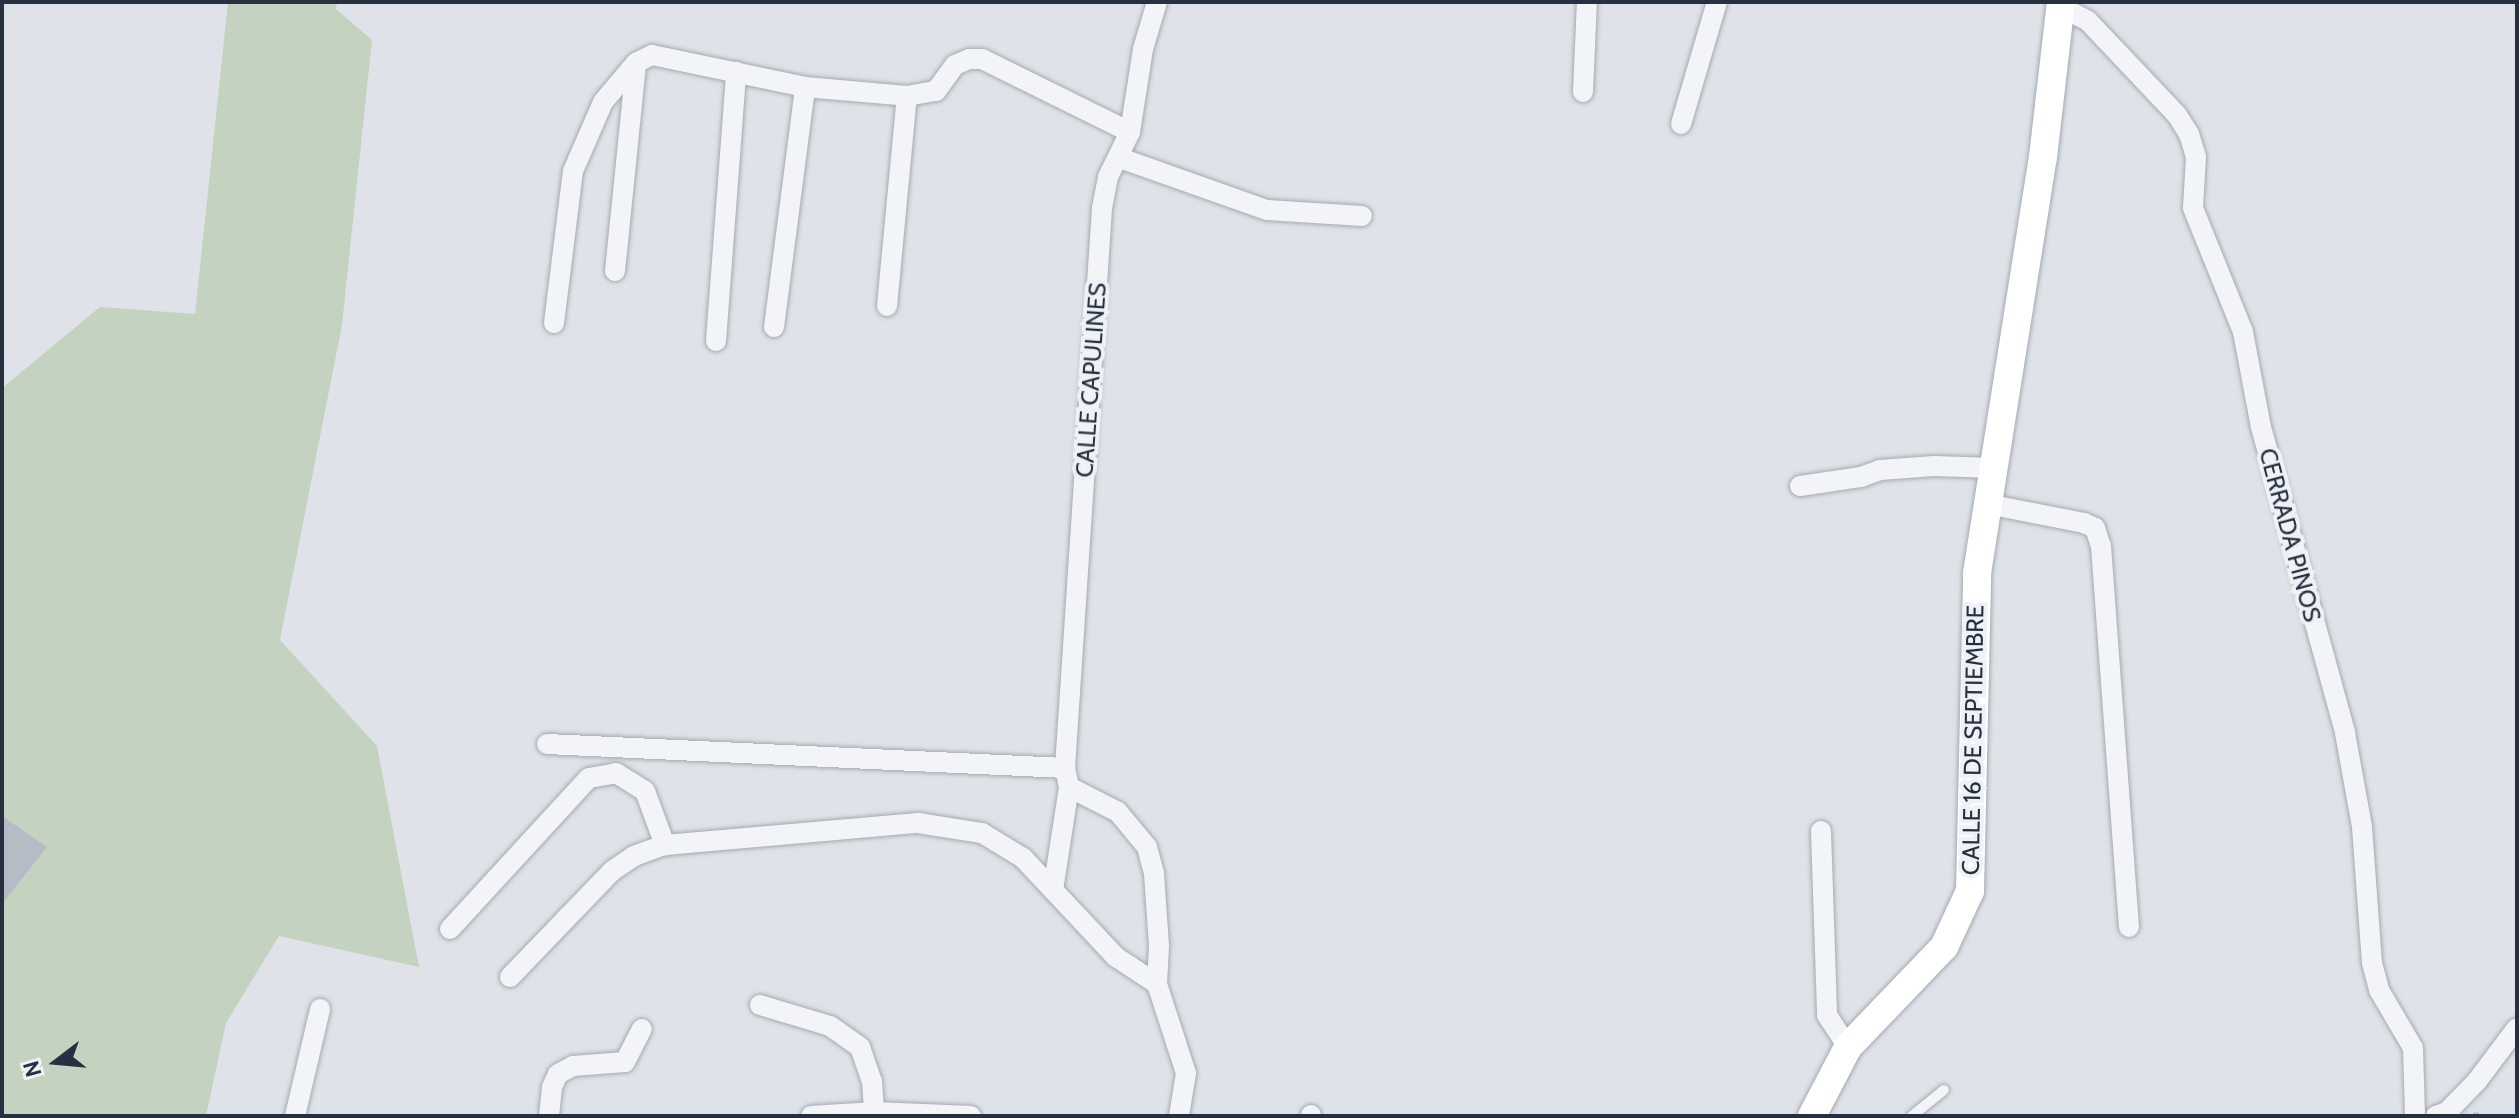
<!DOCTYPE html>
<html>
<head>
<meta charset="utf-8">
<style>
	body { margin:0 }
	#map { position:relative; width:2519px; height:1118px; overflow:hidden; background:#dfe3e9; font-family:Cabin,sans-serif }
	div>[style] { position:absolute }
	.green>* { inset:0; background:#c4d3bf }
	.building>* { inset:0; background:#b6bcc6 }
	.path>* { height:4px; margin-top:-2px; transform-origin:0; background:repeating-linear-gradient(90deg,#bdc1c8 0 6px,transparent 0 12px) }
	.roads { filter:drop-shadow(0 0 2px #a4aab3) drop-shadow(0 0 2px #a4aab3) }
	.service>* { height:10px; margin:-5px; padding:0 5px; transform-origin:5px; border-radius:5px; background:#f2f4f7 }
	.minor>* { height:20px; margin:-10px; padding:0 10px; transform-origin:10px; border-radius:10px; background:#f2f4f7 }
	.secondary>* { height:28px; margin:-14px; padding:0 14px; transform-origin:14px; border-radius:14px; background:#fff }
	span { translate:-50% -50%; white-space:nowrap; text-align:center; line-height:1.15; -webkit-text-stroke:8px #eef2f6; paint-order:stroke }
	.street-label { font-size:24px; color:#273041 }
	.frame { position:absolute; inset:0; border:4px solid #273041; pointer-events:none }
	.north { position:absolute; left:16px; top:1022px; width:80px; height:80px; -webkit-text-stroke:6px #eef2f6; paint-order:stroke; rotate:254deg; font-size:22px; font-weight:700; line-height:32px; text-align:center; color:#273041 }
	.north::after { content:''; display:block; margin:auto; width:28px; height:36px; background:#273041; clip-path:polygon(50% 0,100% 100%,50% 72%,0 100%) }
</style>
</head>
<body>
<div id="map">
	<div class="green">
		<div style="clip-path:polygon(228px 2px,337px 2px,336px 9px,372px 40px,342px 325px,280px 640px,377px 746px,419px 967px,279px 936px,226px 1023px,206px 1116px,2px 1116px,2px 388px,100px 307px,195px 314px)"></div>
	</div>
	<div class="building">
		<div style="clip-path:polygon(2px 816px,47px 847px,2px 904px)"></div>
	</div>
	<div class="path">
		<div style="left:2473px;top:1114px;width:15px;rotate:8deg"></div>
	</div>
	<div class="roads">
		<div class="service">
			<div style="left:1912px;top:1116px;width:41px;rotate:-39.1deg"></div>
		</div>
		<div class="minor">
			<div style="left:1157px;top:2px;width:49px;rotate:106.6deg"></div>
			<div style="left:1143px;top:49px;width:84px;rotate:98.9deg"></div>
			<div style="left:1130px;top:132px;width:50px;rotate:116.1deg"></div>
			<div style="left:1108px;top:177px;width:32px;rotate:101deg"></div>
			<div style="left:1102px;top:208px;width:561px;rotate:93.78deg"></div>
			<div style="left:1065px;top:768px;width:19px;rotate:78deg"></div>
			<div style="left:1069px;top:787px;width:55px;rotate:27deg"></div>
			<div style="left:1118px;top:812px;width:45px;rotate:50.4deg"></div>
			<div style="left:1147px;top:847px;width:28px;rotate:75deg"></div>
			<div style="left:1154px;top:874px;width:72px;rotate:86deg"></div>
			<div style="left:1159px;top:946px;width:38px;rotate:93deg"></div>
			<div style="left:1157px;top:984px;width:94px;rotate:72deg"></div>
			<div style="left:1186px;top:1073px;width:44px;rotate:99.2deg"></div>
			<div style="left:2061px;top:7px;width:30px;rotate:27deg"></div>
			<div style="left:2088px;top:21px;width:129px;rotate:46.6deg"></div>
			<div style="left:2177px;top:115px;width:22px;rotate:58deg"></div>
			<div style="left:2189px;top:134px;width:24px;rotate:73deg"></div>
			<div style="left:2196px;top:157px;width:51px;rotate:93.4deg"></div>
			<div style="left:2193px;top:208px;width:134px;rotate:68deg"></div>
			<div style="left:2243px;top:332px;width:97px;rotate:79.3deg"></div>
			<div style="left:2261px;top:427px;width:317px;rotate:74.6deg"></div>
			<div style="left:2345px;top:733px;width:96px;rotate:79.7deg"></div>
			<div style="left:2362px;top:827px;width:136px;rotate:85.8deg"></div>
			<div style="left:2372px;top:963px;width:28px;rotate:75deg"></div>
			<div style="left:2379px;top:990px;width:67px;rotate:59.6deg"></div>
			<div style="left:2413px;top:1048px;width:68px;rotate:88.3deg"></div>
			<div style="left:1583px;top:92px;width:90px;rotate:-87.5deg"></div>
			<div style="left:1681px;top:124px;width:127px;rotate:-73.6deg"></div>
			<div style="left:1120px;top:158px;width:156px;rotate:19.5deg"></div>
			<div style="left:1267px;top:210px;width:95px;rotate:3.6deg"></div>
			<div style="left:615px;top:271px;width:209px;rotate:-84.2deg"></div>
			<div style="left:636px;top:63px;width:18px;rotate:-27deg"></div>
			<div style="left:652px;top:55px;width:156px;rotate:11.8deg"></div>
			<div style="left:805px;top:87px;width:102px;rotate:5deg"></div>
			<div style="left:907px;top:96px;width:29px;rotate:-10deg"></div>
			<div style="left:936px;top:91px;width:32px;rotate:-54deg"></div>
			<div style="left:955px;top:65px;width:15px;rotate:-23deg"></div>
			<div style="left:969px;top:59px;width:13px"></div>
			<div style="left:982px;top:59px;width:165px;rotate:26.3deg"></div>
			<div style="left:887px;top:306px;width:211px;rotate:-84.6deg"></div>
			<div style="left:554px;top:323px;width:153px;rotate:-82.9deg"></div>
			<div style="left:573px;top:171px;width:75px;rotate:-66.5deg"></div>
			<div style="left:603px;top:102px;width:51px;rotate:-49.8deg"></div>
			<div style="left:774px;top:327px;width:242px;rotate:-82.6deg"></div>
			<div style="left:716px;top:341px;width:270px;rotate:-85.7deg"></div>
			<div style="left:1800px;top:486px;width:62px;rotate:-8.4deg"></div>
			<div style="left:1861px;top:477px;width:20px;rotate:-20deg"></div>
			<div style="left:1880px;top:470px;width:54px;rotate:-4.2deg"></div>
			<div style="left:1934px;top:466px;width:60px;rotate:1.9deg"></div>
			<div style="left:1987px;top:504px;width:99px;rotate:11.1deg"></div>
			<div style="left:2084px;top:523px;width:12px;rotate:24deg"></div>
			<div style="left:2095px;top:528px;width:19px;rotate:72deg"></div>
			<div style="left:2101px;top:546px;width:382px;rotate:85.8deg"></div>
			<div style="left:547px;top:744px;width:519px;rotate:2.65deg"></div>
			<div style="left:1069px;top:787px;width:104px;rotate:98.8deg"></div>
			<div style="left:1053px;top:890px;width:92px;rotate:46.8deg"></div>
			<div style="left:1116px;top:957px;width:49px;rotate:33.4deg"></div>
			<div style="left:1821px;top:831px;width:184px;rotate:88.1deg"></div>
			<div style="left:1827px;top:1015px;width:38px;rotate:57deg"></div>
			<div style="left:450px;top:929px;width:205px;rotate:-47.4deg"></div>
			<div style="left:589px;top:778px;width:27px;rotate:-10deg"></div>
			<div style="left:616px;top:773px;width:34px;rotate:32deg"></div>
			<div style="left:645px;top:791px;width:58px;rotate:69.7deg"></div>
			<div style="left:510px;top:977px;width:147px;rotate:-46.1deg"></div>
			<div style="left:612px;top:871px;width:27px;rotate:-34deg"></div>
			<div style="left:634px;top:856px;width:33px;rotate:-20deg"></div>
			<div style="left:665px;top:845px;width:254px;rotate:-5deg"></div>
			<div style="left:918px;top:823px;width:65px;rotate:8.9deg"></div>
			<div style="left:982px;top:833px;width:48px;rotate:31.4deg"></div>
			<div style="left:1023px;top:858px;width:44px;rotate:46.8deg"></div>
			<div style="left:760px;top:1005px;width:73px;rotate:16.7deg"></div>
			<div style="left:830px;top:1026px;width:37px;rotate:35deg"></div>
			<div style="left:860px;top:1047px;width:36px;rotate:71deg"></div>
			<div style="left:872px;top:1081px;width:31px;rotate:86deg"></div>
			<div style="left:295px;top:1116px;width:110px;rotate:-76.8deg"></div>
			<div style="left:549px;top:1116px;width:29px;rotate:-84deg"></div>
			<div style="left:552px;top:1087px;width:14px;rotate:-65deg"></div>
			<div style="left:558px;top:1074px;width:17px;rotate:-28deg"></div>
			<div style="left:573px;top:1066px;width:52px;rotate:-4.4deg"></div>
			<div style="left:625px;top:1062px;width:37px;rotate:-63deg"></div>
			<div style="left:811px;top:1116px;width:63px;rotate:-3.6deg"></div>
			<div style="left:874px;top:1112px;width:97px;rotate:2.4deg"></div>
			<div style="left:1311px;top:1116px;width:1px;rotate:-90deg"></div>
			<div style="left:2436px;top:1116px;width:12px;rotate:-20deg"></div>
			<div style="left:2447px;top:1112px;width:43px;rotate:-45.9deg"></div>
			<div style="left:2477px;top:1081px;width:66px;rotate:-53deg"></div>
		</div>
		<div class="secondary">
			<div style="left:1812px;top:1116px;width:78px;rotate:-62.4deg"></div>
			<div style="left:1848px;top:1047px;width:139px;rotate:-46.2deg"></div>
			<div style="left:1944px;top:947px;width:62px;rotate:-65.1deg"></div>
			<div style="left:1970px;top:891px;width:318px;rotate:-88.7deg"></div>
			<div style="left:1977px;top:573px;width:421px;rotate:-81deg"></div>
			<div style="left:2043px;top:157px;width:156px;rotate:-83.4deg"></div>
		</div>
	</div>
	<div class="street-label">
		<span style="left:1091px;top:380px;rotate:-86deg">CALLE CAPULINES</span>
		<span style="left:2290px;top:535px;rotate:75deg">CERRADA PINOS</span>
		<span style="left:1973px;top:740px;rotate:-89deg">CALLE 16 DE SEPTIEMBRE</span>
	</div>
	<div class="frame"></div>
	<div class="north">N</div>
</div>
</body>
</html>
